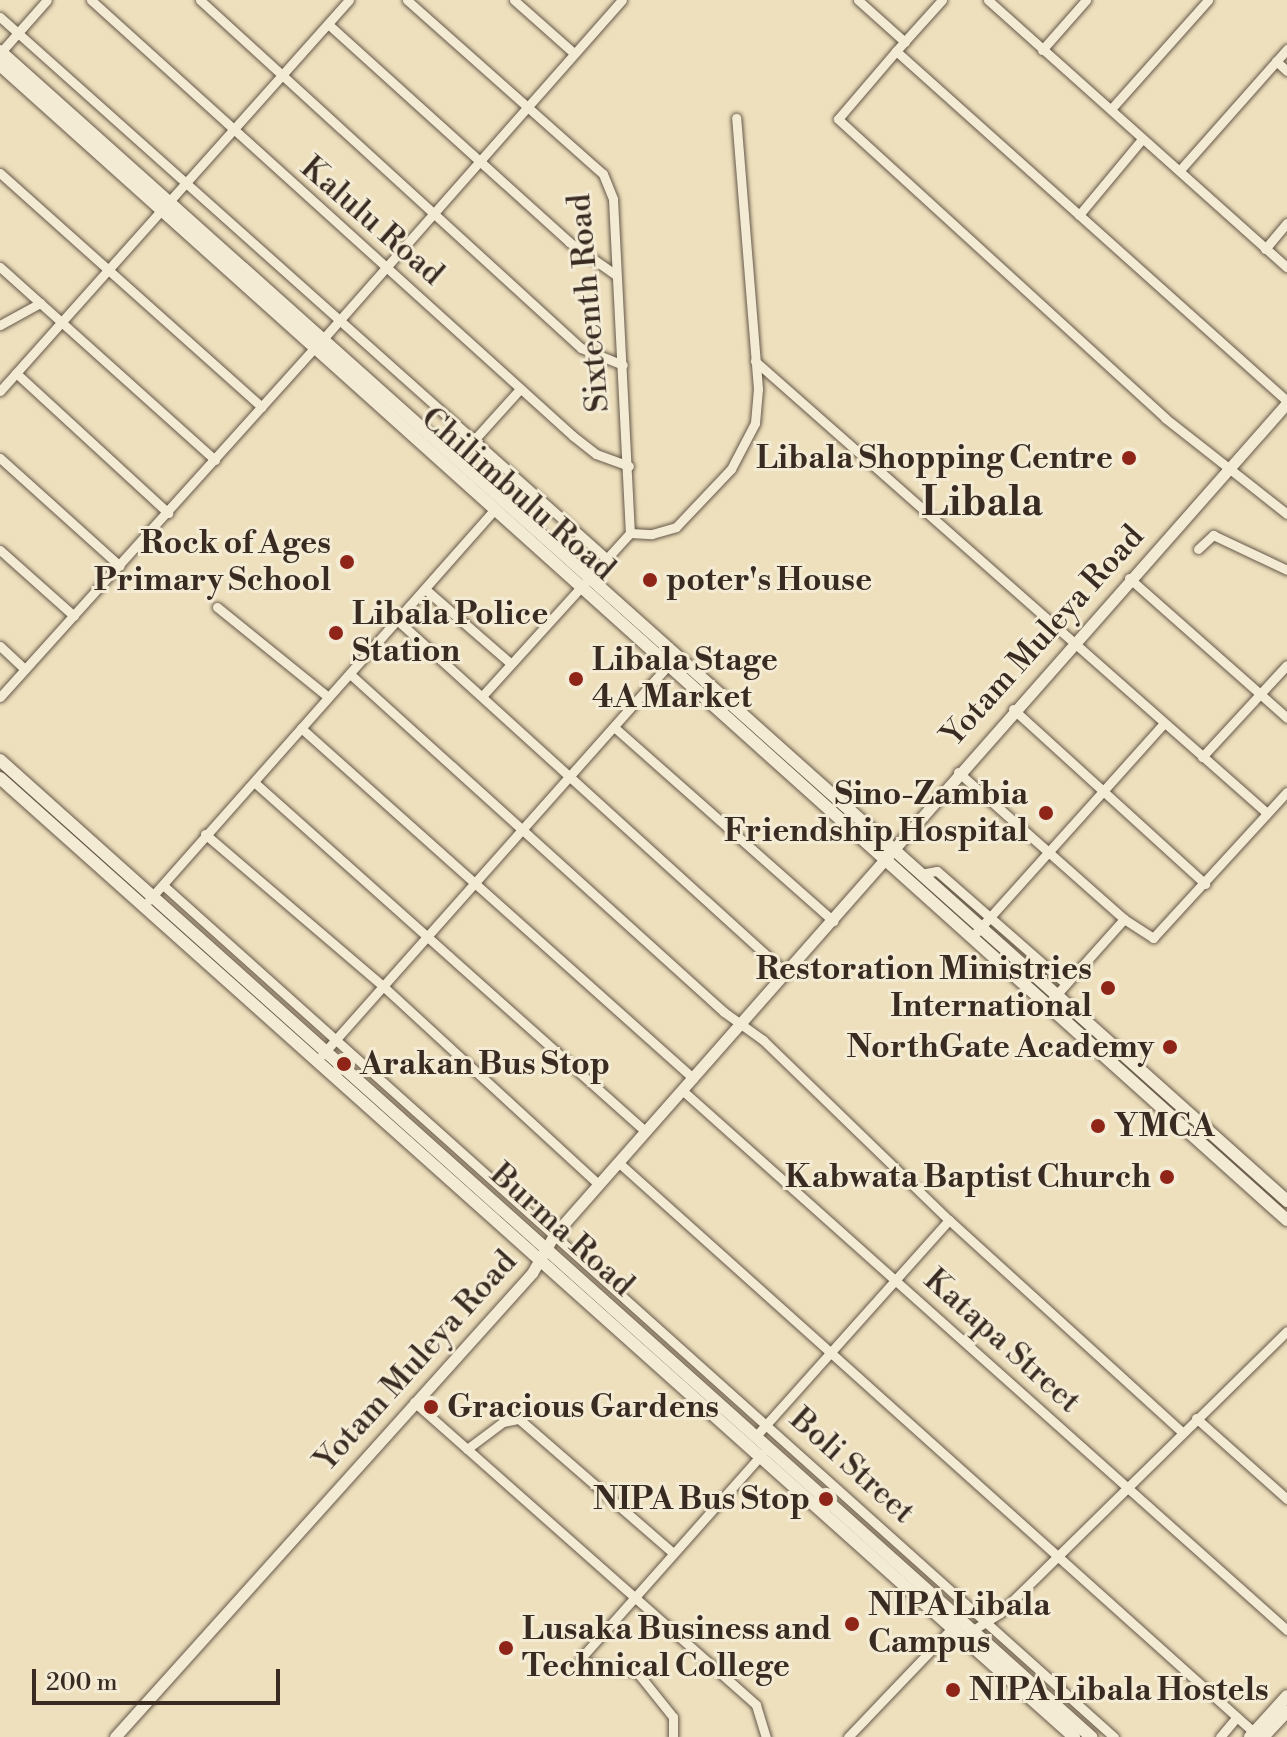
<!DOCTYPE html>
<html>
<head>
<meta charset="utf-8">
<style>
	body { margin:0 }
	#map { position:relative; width:1287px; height:1737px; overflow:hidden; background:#eee0bd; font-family:"Libre Bodoni",serif }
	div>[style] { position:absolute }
	.roads { filter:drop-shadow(0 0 2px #665849) drop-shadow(0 0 2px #665849) }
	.minor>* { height:9px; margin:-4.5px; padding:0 4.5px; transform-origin:4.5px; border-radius:4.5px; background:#f4ebd4 }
	.tertiary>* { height:11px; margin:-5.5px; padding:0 5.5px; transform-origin:5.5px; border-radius:5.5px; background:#f4ebd4 }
	.secondary>* { height:12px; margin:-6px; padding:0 6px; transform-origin:6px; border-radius:6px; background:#f4ebd4 }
	.dots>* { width:22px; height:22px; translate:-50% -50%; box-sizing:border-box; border:4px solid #f4ebd4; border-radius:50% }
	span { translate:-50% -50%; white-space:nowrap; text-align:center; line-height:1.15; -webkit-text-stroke:6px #f4ebd4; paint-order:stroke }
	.street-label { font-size:32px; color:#392b22 }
	.poi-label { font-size:32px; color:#392b22; font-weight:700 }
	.right { translate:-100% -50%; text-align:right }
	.left { translate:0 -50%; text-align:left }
	.district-label { font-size:40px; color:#392b22; font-weight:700 }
	.scale { position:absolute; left:32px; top:1669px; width:248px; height:36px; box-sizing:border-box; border:4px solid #392b22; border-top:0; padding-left:10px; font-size:24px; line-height:28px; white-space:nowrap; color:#392b22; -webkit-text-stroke:6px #f4ebd4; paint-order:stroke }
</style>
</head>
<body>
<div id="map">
	<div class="roads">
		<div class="minor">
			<div style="left:91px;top:0;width:650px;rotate:42.13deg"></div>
			<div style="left:573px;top:436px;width:29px;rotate:38deg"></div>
			<div style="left:596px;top:454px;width:35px;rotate:20deg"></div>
			<div style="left:200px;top:0;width:516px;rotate:42.41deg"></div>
			<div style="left:581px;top:348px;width:45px;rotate:22deg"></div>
			<div style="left:407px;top:0;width:262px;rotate:41.6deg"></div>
			<div style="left:603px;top:174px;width:27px;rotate:68deg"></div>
			<div style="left:613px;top:199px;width:334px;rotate:87.1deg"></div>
			<div style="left:630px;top:533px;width:219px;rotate:132.2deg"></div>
			<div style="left:514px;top:0;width:80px;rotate:41.5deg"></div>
			<div style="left:858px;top:0;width:63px;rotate:41.8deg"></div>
			<div style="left:942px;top:0;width:69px;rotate:132deg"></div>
			<div style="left:896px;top:51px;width:525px;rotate:41.83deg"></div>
			<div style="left:988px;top:0;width:401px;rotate:41.8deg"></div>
			<div style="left:0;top:17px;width:814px;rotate:41.76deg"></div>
			<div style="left:328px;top:24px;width:325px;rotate:42.1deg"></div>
			<div style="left:569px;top:242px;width:57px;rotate:35.1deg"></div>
			<div style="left:1042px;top:50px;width:67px;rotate:-48.7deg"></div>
			<div style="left:896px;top:51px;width:89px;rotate:130.5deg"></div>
			<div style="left:838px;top:119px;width:443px;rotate:42.4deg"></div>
			<div style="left:1165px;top:418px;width:155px;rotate:38.2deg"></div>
			<div style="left:1px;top:52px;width:69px;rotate:-48.5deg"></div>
			<div style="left:1276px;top:61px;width:15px;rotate:42deg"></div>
			<div style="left:1111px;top:109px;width:146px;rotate:-48.3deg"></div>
			<div style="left:1180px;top:170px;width:162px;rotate:-48.5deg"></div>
			<div style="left:0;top:173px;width:351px;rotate:41.8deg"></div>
			<div style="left:1079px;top:215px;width:99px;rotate:-50.3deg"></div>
			<div style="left:1265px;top:249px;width:34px;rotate:-50deg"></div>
			<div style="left:0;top:267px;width:289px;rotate:41.9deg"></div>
			<div style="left:0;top:325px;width:46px;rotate:-28.8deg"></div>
			<div style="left:323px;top:339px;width:452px;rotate:-48.6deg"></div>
			<div style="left:755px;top:361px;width:683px;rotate:41.44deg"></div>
			<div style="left:16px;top:373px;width:207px;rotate:42.6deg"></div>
			<div style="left:0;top:391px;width:524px;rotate:-48.25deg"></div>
			<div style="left:0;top:458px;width:161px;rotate:42deg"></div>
			<div style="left:456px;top:460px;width:96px;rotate:-48deg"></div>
			<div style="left:630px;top:533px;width:22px;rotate:3deg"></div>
			<div style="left:652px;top:534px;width:25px;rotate:-16deg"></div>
			<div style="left:676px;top:527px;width:80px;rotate:-46.5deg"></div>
			<div style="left:731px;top:469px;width:52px;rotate:-62.4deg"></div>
			<div style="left:755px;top:423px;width:34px;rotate:-85deg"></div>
			<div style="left:758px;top:389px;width:272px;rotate:-94.6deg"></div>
			<div style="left:1198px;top:549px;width:21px;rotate:-43deg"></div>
			<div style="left:1213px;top:535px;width:82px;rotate:25.3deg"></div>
			<div style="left:0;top:550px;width:99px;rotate:41.7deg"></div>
			<div style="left:1129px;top:578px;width:211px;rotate:41.5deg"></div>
			<div style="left:425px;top:589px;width:113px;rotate:41deg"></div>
			<div style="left:217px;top:607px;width:143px;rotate:39deg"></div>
			<div style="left:397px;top:620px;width:527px;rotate:42.23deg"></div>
			<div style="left:0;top:646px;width:34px;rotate:43deg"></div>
			<div style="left:350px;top:674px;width:504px;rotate:42.11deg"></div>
			<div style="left:724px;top:1012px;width:48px;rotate:35.7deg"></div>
			<div style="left:763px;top:1040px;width:259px;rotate:44.1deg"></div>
			<div style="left:949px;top:1220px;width:315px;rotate:42.3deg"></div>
			<div style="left:0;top:697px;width:469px;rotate:-48deg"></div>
			<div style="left:1013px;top:709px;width:260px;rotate:42.3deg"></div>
			<div style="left:614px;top:727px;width:293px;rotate:41.5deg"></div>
			<div style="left:301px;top:728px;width:526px;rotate:41.76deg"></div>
			<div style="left:1202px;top:757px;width:125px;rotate:-47.3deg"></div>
			<div style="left:958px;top:772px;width:222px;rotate:41.5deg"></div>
			<div style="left:1124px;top:919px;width:35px;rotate:33deg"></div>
			<div style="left:1153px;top:938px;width:198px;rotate:-47.5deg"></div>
			<div style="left:254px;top:782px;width:524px;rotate:41.75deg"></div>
			<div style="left:205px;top:834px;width:235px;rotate:40.5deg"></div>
			<div style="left:384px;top:987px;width:291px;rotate:42.6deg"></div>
			<div style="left:921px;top:874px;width:16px;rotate:-11deg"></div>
			<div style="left:937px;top:871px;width:171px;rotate:41.2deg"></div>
			<div style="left:163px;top:885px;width:1277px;rotate:41.86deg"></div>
			<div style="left:149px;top:900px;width:522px;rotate:-48.49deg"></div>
			<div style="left:974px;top:935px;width:283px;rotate:-48.1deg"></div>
			<div style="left:1049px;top:1003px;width:113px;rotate:-48.2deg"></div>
			<div style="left:322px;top:1055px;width:524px;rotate:-48.4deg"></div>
			<div style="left:682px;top:1090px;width:811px;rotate:41.75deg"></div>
			<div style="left:618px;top:1162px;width:858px;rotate:41.88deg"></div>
			<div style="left:414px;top:1402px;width:457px;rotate:41.5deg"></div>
			<div style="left:756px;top:1705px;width:34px;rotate:73deg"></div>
			<div style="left:1196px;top:1418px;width:122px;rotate:41.7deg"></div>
			<div style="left:755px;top:1437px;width:291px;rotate:-48.2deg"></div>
			<div style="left:467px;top:1449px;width:45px;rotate:-36.9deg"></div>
			<div style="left:503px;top:1422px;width:16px;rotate:-11deg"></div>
			<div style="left:519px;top:1419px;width:204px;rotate:41deg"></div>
			<div style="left:973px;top:1630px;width:32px;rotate:-32deg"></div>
			<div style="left:1000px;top:1613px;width:402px;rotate:-44.5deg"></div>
			<div style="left:673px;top:1737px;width:20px;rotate:-90deg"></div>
			<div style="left:673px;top:1717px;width:58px;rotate:-128.7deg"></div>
			<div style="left:637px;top:1672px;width:54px;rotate:-170.4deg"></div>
			<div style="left:584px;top:1663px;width:6px;rotate:-121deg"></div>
			<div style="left:581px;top:1658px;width:273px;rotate:-48.4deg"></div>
			<div style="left:848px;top:1737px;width:156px;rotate:-46.3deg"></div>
			<div style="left:1220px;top:1737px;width:26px;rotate:-50deg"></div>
		</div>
		<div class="tertiary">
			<div style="left:115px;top:1737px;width:624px;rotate:-48.05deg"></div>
			<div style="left:532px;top:1273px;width:44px;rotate:-59.9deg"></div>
			<div style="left:554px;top:1235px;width:1109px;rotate:-48.62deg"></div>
		</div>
		<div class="secondary">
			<div style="left:0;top:51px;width:1726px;rotate:41.78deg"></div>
			<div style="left:0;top:65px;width:1729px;rotate:41.91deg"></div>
			<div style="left:0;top:760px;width:1465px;rotate:41.84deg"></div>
			<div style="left:0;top:778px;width:1440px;rotate:41.76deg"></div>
			<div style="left:1250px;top:1737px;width:55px;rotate:-47.9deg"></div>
			<div style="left:1263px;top:1737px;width:35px;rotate:-47deg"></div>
		</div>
	</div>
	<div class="dots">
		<div style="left:1129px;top:458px;background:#8f2418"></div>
		<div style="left:347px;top:562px;background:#8f2418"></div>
		<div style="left:650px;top:580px;background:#8f2418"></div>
		<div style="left:336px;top:633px;background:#8f2418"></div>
		<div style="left:576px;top:679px;background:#8f2418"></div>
		<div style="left:1046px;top:813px;background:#8f2418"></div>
		<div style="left:1108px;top:988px;background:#8f2418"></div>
		<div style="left:1170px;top:1047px;background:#8f2418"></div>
		<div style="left:344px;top:1064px;background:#8f2418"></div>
		<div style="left:1098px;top:1126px;background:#8f2418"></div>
		<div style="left:1167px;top:1177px;background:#8f2418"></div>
		<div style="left:431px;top:1407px;background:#8f2418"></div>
		<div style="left:826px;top:1499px;background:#8f2418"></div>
		<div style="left:852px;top:1624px;background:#8f2418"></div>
		<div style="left:506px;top:1648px;background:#8f2418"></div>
		<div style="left:953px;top:1690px;background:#8f2418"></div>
	</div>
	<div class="street-label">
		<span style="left:372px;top:221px;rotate:41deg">Kalulu Road</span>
		<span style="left:589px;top:303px;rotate:-95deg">Sixteenth Road</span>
		<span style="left:518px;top:494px;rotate:41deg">Chilimbulu Road</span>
		<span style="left:1043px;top:636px;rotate:-48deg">Yotam Muleya Road</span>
		<span style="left:562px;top:1230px;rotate:42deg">Burma Road</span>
		<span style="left:1002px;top:1341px;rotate:42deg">Katapa Street</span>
		<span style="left:416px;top:1361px;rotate:-48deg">Yotam Muleya Road</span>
		<span style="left:852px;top:1466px;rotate:42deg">Boli Street</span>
	</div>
	<div class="poi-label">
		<span class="right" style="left:1113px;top:458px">Libala Shopping Centre</span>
		<span class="right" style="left:331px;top:562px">Rock of Ages<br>Primary School</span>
		<span class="left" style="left:666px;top:580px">poter's House</span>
		<span class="left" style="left:352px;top:633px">Libala Police<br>Station</span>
		<span class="left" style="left:592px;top:679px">Libala Stage<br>4A Market</span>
		<span class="right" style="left:1028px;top:813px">Sino-Zambia<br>Friendship Hospital</span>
		<span class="right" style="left:1092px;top:988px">Restoration Ministries<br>International</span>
		<span class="right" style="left:1154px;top:1047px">NorthGate Academy</span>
		<span class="left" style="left:360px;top:1064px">Arakan Bus Stop</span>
		<span class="left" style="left:1114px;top:1126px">YMCA</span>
		<span class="right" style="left:1151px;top:1177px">Kabwata Baptist Church</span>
		<span class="left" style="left:447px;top:1407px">Gracious Gardens</span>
		<span class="right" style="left:810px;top:1499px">NIPA Bus Stop</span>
		<span class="left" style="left:868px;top:1624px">NIPA Libala<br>Campus</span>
		<span class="left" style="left:522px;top:1648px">Lusaka Business and<br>Technical College</span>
		<span class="left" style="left:969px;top:1690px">NIPA Libala Hostels</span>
	</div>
	<div class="district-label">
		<span style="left:982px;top:503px">Libala</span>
	</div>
	<div class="scale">200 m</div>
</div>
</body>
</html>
